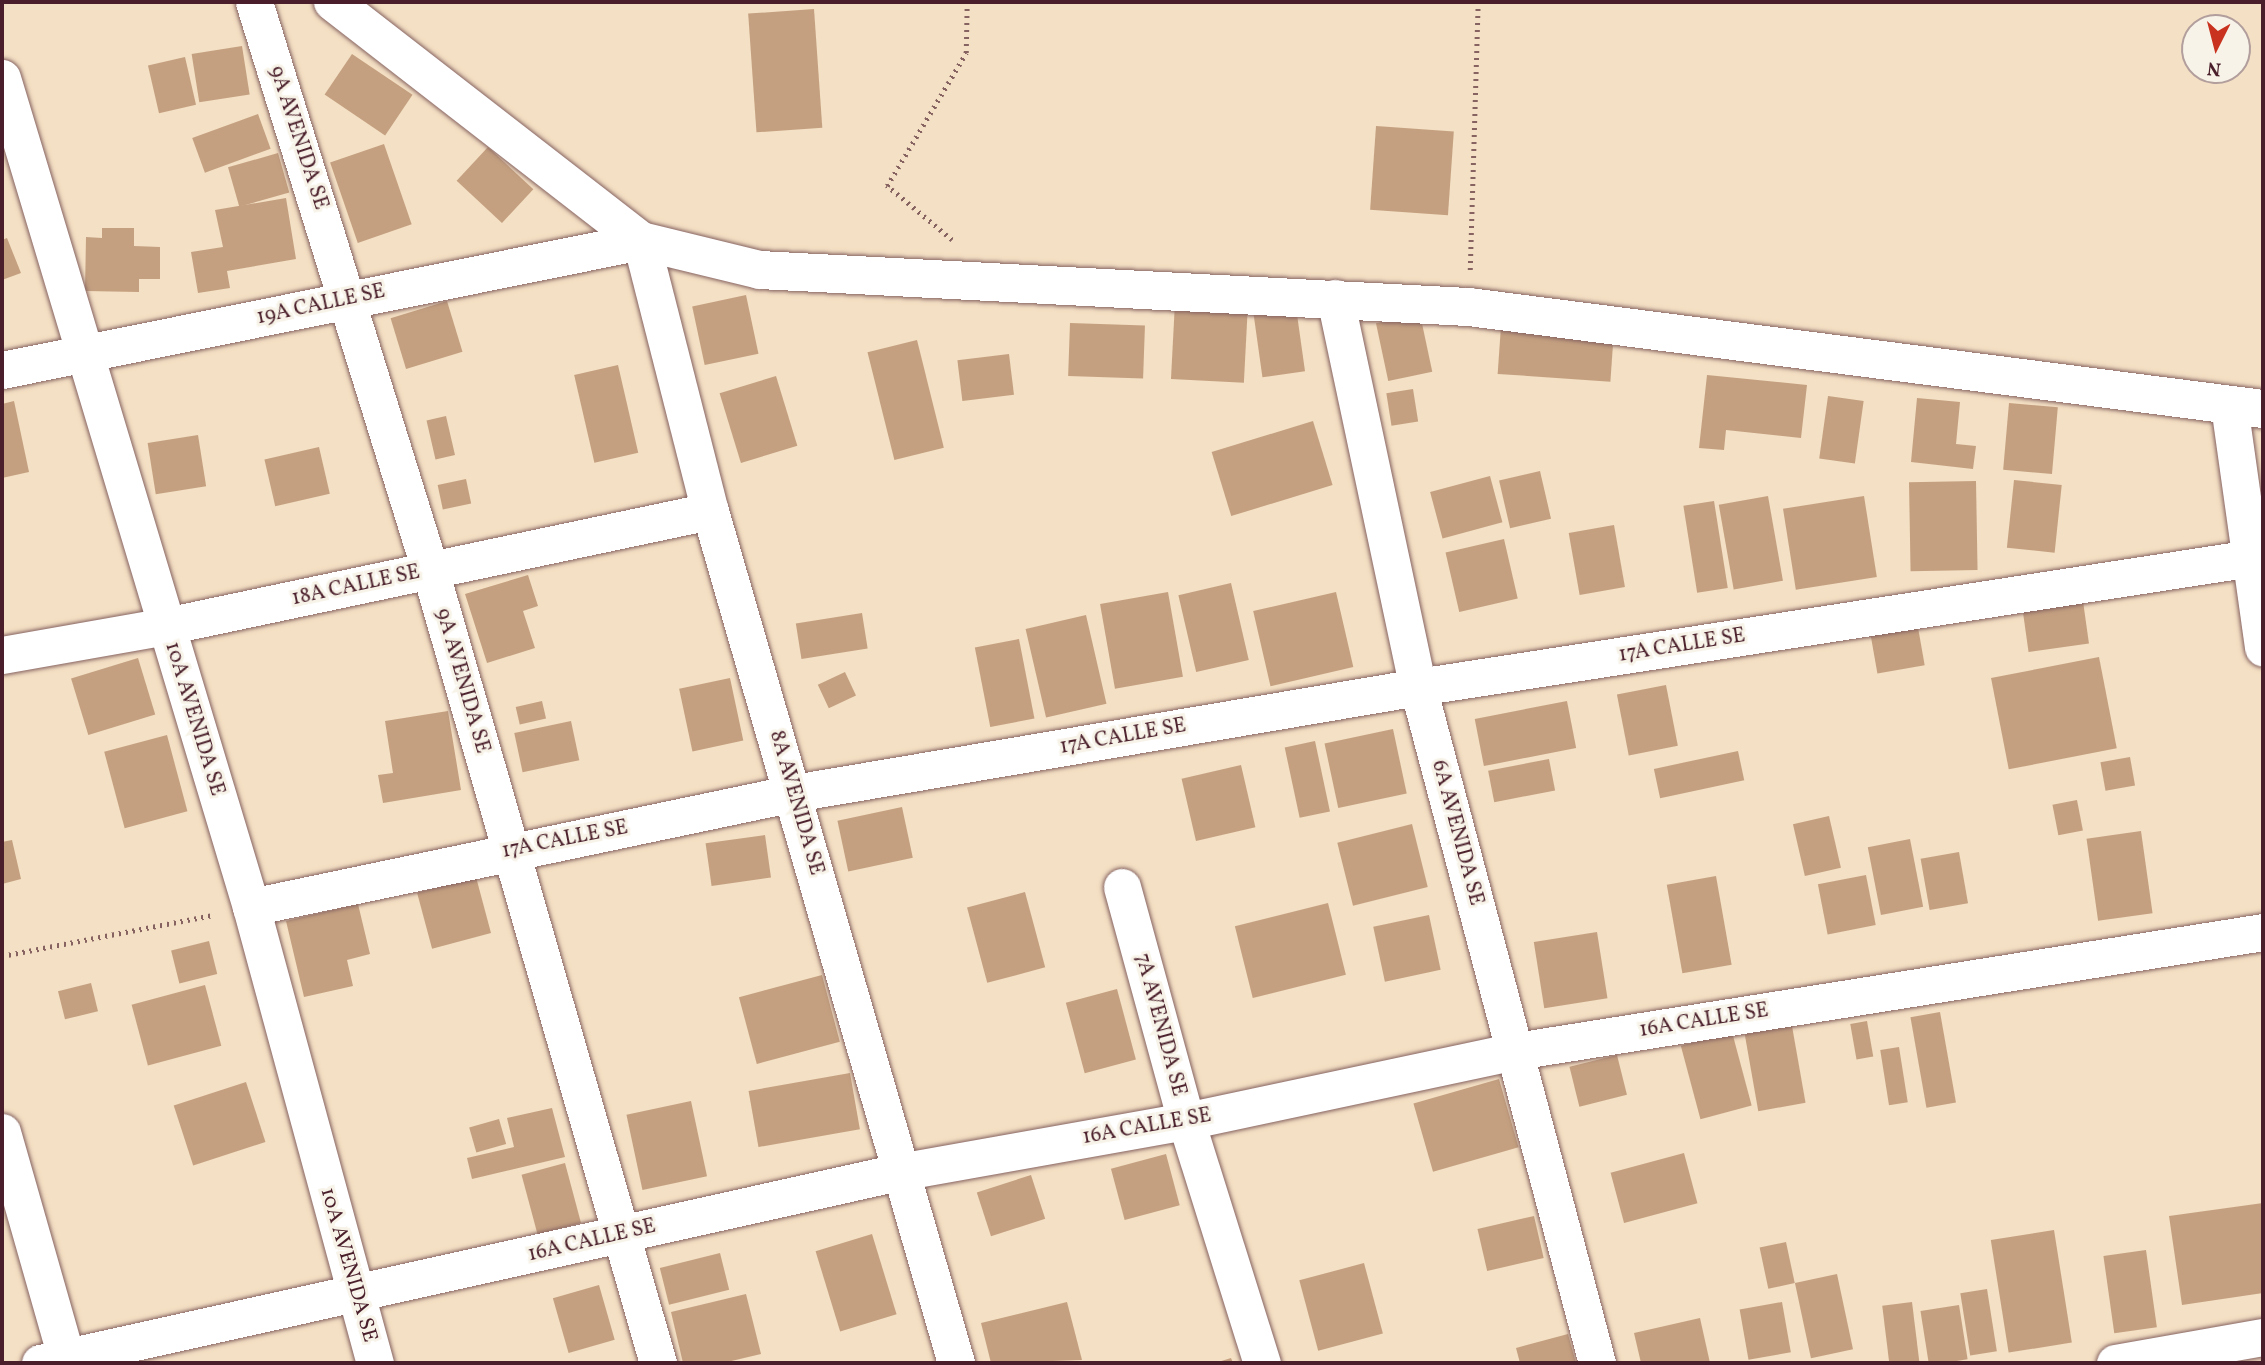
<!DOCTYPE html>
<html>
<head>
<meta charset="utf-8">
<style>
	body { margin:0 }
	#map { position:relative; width:2265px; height:1365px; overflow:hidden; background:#f4e0c4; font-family:Vollkorn,serif }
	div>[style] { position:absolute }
	.building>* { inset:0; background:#c4a080; transform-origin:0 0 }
	.path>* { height:4.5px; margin-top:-2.25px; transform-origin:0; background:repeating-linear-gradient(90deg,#866361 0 2px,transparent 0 7px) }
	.roads { filter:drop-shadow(0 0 2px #866361) drop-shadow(0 0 2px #866361) }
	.street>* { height:37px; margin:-18.5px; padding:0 18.5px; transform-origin:18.5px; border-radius:18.5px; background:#fff }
	.secondary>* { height:38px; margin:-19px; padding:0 19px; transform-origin:19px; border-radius:19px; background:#fff }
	span { translate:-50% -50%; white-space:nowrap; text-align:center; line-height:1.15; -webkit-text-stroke:6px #f7f3e8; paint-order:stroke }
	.street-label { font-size:21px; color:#4a1f2b }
	.frame { position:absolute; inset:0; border:4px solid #4a1f2b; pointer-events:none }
	.north { position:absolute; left:2181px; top:14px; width:70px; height:70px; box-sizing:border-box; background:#f7f3e8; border:2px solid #b29e9c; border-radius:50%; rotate:186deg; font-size:19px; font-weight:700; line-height:28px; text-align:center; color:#4a1f2b }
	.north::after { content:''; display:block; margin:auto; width:24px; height:32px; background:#c8321e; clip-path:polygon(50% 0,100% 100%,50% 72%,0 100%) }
</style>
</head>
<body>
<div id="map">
	<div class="building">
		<div style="left:814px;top:9px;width:119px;height:66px;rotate:86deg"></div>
		<div style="left:242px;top:46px;width:49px;height:51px;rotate:81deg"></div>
		<div style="left:352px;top:54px;width:73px;height:49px;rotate:34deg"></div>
		<div style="left:185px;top:57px;width:49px;height:38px;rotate:77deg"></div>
		<div style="left:258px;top:114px;width:37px;height:70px;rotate:70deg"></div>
		<div style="left:1376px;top:126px;width:78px;height:84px;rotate:4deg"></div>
		<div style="left:384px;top:144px;width:85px;height:57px;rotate:71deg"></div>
		<div style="left:488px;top:147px;width:62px;height:46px;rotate:43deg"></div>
		<div style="left:278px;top:153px;width:41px;height:52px;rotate:74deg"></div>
		<div style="clip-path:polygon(286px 198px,296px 259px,227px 271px,230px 288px,198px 293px,191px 252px,223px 247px,215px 210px)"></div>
		<div style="clip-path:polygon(102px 228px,134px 228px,134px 246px,160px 247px,160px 279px,139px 279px,139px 292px,85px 291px,86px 237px,102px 238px)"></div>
		<div style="clip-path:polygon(7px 238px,21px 273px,2px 280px,2px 240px)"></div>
		<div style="left:746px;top:295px;width:60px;height:55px;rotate:78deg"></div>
		<div style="left:1295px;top:300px;width:72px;height:43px;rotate:82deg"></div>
		<div style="left:447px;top:301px;width:53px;height:59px;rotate:73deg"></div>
		<div style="left:1175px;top:302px;width:73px;height:77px;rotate:3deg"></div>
		<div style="left:1420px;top:314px;width:59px;height:45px;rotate:78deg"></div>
		<div style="left:1070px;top:323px;width:75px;height:53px;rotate:2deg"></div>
		<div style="left:1501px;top:326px;width:113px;height:48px;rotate:4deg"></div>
		<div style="left:917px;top:340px;width:111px;height:51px;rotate:76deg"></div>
		<div style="left:1009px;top:354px;width:41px;height:52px;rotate:83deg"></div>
		<div style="left:618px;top:365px;width:90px;height:45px;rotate:77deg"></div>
		<div style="clip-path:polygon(1707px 375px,1807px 385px,1801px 438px,1726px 430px,1724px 450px,1699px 448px)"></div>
		<div style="left:776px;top:376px;width:73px;height:59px;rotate:73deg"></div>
		<div style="left:1413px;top:389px;width:33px;height:27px;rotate:81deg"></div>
		<div style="left:1828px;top:396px;width:36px;height:63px;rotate:8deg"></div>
		<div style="clip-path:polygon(1917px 398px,1960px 402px,1956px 444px,1976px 446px,1973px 469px,1911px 462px)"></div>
		<div style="clip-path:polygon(14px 401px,29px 472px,2px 478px,2px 404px)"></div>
		<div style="left:2009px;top:403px;width:49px;height:67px;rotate:5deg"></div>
		<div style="left:446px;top:416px;width:40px;height:20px;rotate:77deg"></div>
		<div style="left:1313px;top:421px;width:67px;height:106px;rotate:73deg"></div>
		<div style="left:198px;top:435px;width:52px;height:51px;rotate:81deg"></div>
		<div style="left:319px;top:447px;width:48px;height:56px;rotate:77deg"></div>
		<div style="left:1540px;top:471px;width:49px;height:42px;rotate:77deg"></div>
		<div style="left:1490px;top:476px;width:48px;height:62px;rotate:75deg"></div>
		<div style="left:466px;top:479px;width:25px;height:29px;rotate:78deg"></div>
		<div style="left:2014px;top:480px;width:48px;height:68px;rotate:6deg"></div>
		<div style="left:1976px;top:481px;width:89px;height:67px;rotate:89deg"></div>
		<div style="left:1768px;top:496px;width:86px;height:50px;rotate:80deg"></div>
		<div style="left:1864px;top:496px;width:82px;height:82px;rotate:81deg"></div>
		<div style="left:1714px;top:501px;width:88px;height:31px;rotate:81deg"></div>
		<div style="left:1614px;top:525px;width:63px;height:46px;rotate:80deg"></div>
		<div style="left:1504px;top:539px;width:61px;height:60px;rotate:77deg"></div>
		<div style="clip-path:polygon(528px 575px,538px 606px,523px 611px,535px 648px,487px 663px,465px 594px)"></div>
		<div style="left:1231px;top:583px;width:79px;height:54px;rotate:77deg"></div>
		<div style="left:1168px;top:592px;width:86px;height:69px;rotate:80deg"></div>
		<div style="left:1336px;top:592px;width:77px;height:85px;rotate:77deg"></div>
		<div style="left:2082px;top:594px;width:50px;height:61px;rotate:82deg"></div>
		<div style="left:862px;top:613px;width:36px;height:67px;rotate:81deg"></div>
		<div style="left:1086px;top:615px;width:91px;height:62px;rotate:77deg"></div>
		<div style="left:1916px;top:616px;width:50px;height:48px;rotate:80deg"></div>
		<div style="left:1019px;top:639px;width:81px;height:45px;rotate:79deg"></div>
		<div style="left:2099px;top:657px;width:93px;height:110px;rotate:79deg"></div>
		<div style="left:138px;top:658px;width:59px;height:70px;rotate:73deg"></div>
		<div style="left:845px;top:672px;width:26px;height:30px;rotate:65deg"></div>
		<div style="left:730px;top:678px;width:64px;height:52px;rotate:78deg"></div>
		<div style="left:1666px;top:685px;width:62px;height:50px;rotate:79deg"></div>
		<div style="left:542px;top:701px;width:18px;height:27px;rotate:77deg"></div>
		<div style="left:1567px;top:701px;width:48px;height:94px;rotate:79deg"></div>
		<div style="clip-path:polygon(448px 711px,461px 790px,383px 803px,378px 775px,393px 773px,385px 721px)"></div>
		<div style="left:571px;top:721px;width:40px;height:58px;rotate:78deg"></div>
		<div style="left:1393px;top:729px;width:66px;height:70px;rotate:78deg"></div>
		<div style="left:167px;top:735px;width:79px;height:65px;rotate:75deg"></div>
		<div style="left:1315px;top:741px;width:72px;height:31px;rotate:78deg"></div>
		<div style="left:1738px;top:751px;width:30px;height:86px;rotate:78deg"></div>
		<div style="left:2130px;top:757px;width:29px;height:30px;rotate:80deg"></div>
		<div style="left:1549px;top:759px;width:32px;height:62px;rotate:79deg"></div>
		<div style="left:1241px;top:765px;width:64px;height:61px;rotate:77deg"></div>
		<div style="left:2077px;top:800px;width:31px;height:25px;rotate:79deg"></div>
		<div style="left:902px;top:807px;width:52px;height:66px;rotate:78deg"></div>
		<div style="left:1829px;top:816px;width:53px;height:37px;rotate:77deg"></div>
		<div style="left:1412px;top:824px;width:65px;height:77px;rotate:76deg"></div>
		<div style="left:2141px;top:831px;width:83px;height:55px;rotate:82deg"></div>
		<div style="left:765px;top:835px;width:43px;height:60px;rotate:82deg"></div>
		<div style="left:1910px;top:839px;width:69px;height:43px;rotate:79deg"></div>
		<div style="clip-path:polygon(12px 840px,21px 879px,2px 884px,2px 842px)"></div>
		<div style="left:1959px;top:852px;width:52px;height:39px;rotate:80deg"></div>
		<div style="left:1866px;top:875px;width:51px;height:49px;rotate:79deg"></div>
		<div style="left:1716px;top:876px;width:90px;height:50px;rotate:80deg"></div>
		<div style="left:476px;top:877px;width:58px;height:61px;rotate:75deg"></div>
		<div style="left:1025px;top:892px;width:78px;height:60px;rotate:75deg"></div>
		<div style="left:1328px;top:903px;width:74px;height:96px;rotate:76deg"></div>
		<div style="clip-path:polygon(358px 904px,370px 954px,347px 960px,353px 986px,304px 997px,286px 921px)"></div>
		<div style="left:1429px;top:915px;width:56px;height:57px;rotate:78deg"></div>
		<div style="left:1597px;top:932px;width:67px;height:64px;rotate:81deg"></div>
		<div style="left:209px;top:941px;width:34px;height:39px;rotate:76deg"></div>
		<div style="left:822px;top:975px;width:69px;height:86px;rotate:75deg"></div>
		<div style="left:91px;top:983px;width:29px;height:34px;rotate:76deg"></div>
		<div style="left:205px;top:985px;width:63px;height:76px;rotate:75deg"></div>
		<div style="left:1117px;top:989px;width:73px;height:53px;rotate:75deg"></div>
		<div style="left:1940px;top:1012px;width:92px;height:30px;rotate:80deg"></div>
		<div style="left:1867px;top:1021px;width:36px;height:17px;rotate:80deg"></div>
		<div style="left:1792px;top:1026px;width:78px;height:48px;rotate:80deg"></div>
		<div style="left:1732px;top:1032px;width:76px;height:53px;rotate:75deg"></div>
		<div style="left:1899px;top:1047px;width:56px;height:19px;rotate:81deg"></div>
		<div style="left:1617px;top:1055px;width:41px;height:49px;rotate:76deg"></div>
		<div style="left:850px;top:1073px;width:57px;height:103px;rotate:80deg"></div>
		<div style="left:1499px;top:1079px;width:71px;height:89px;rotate:74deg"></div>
		<div style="left:246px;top:1082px;width:63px;height:76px;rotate:72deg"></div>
		<div style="left:691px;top:1101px;width:77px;height:66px;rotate:78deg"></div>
		<div style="clip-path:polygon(552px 1108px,565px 1157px,472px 1179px,467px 1158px,514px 1147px,507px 1118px)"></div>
		<div style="left:499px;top:1119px;width:26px;height:31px;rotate:74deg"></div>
		<div style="left:1684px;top:1153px;width:52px;height:76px;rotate:75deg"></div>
		<div style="left:1166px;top:1154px;width:53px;height:57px;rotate:75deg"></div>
		<div style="left:565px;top:1163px;width:62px;height:45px;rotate:75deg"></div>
		<div style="left:1031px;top:1175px;width:46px;height:57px;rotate:72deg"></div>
		<div style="clip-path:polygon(2263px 1203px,2263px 1293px,2182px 1305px,2169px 1216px)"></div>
		<div style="left:1534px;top:1216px;width:43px;height:58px;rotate:77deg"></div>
		<div style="left:2054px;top:1230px;width:114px;height:64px;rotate:81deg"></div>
		<div style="left:872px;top:1234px;width:84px;height:59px;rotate:73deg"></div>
		<div style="left:1786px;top:1242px;width:42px;height:27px;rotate:78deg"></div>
		<div style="left:2146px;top:1250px;width:78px;height:43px;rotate:82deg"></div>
		<div style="left:720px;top:1253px;width:38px;height:62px;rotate:76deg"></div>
		<div style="left:1364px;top:1263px;width:73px;height:67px;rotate:75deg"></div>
		<div style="left:1837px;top:1274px;width:77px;height:43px;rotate:78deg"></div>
		<div style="left:599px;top:1285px;width:57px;height:48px;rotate:74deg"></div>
		<div style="left:1987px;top:1289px;width:63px;height:27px;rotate:81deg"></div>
		<div style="clip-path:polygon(746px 1294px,761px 1354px,723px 1363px,683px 1363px,671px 1312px)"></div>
		<div style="clip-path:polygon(1067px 1302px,1082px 1360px,991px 1363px,981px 1323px)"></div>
		<div style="left:1782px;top:1302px;width:51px;height:43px;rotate:80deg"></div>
		<div style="left:1912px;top:1302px;width:62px;height:30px;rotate:83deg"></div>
		<div style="left:1959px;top:1305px;width:55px;height:39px;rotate:81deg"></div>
		<div style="clip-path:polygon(1700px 1318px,1710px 1363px,1641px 1363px,1634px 1333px)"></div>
		<div style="clip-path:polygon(1568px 1334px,1576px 1363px,1520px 1363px,1516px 1348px)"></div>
		<div style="clip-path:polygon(1231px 1358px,1233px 1363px,1215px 1363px)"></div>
	</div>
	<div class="path">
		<div style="left:952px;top:240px;width:85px;rotate:-140.3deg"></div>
		<div style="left:887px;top:186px;width:155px;rotate:-59.3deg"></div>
		<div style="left:966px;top:53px;width:51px;rotate:-88.9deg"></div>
		<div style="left:1470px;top:270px;width:268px;rotate:-88.3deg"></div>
		<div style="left:2px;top:956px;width:215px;rotate:-11deg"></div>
	</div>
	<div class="roads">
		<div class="street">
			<div style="left:254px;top:2px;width:595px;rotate:72.78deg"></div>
			<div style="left:430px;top:570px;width:825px;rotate:73.96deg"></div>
			<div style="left:2px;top:78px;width:866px;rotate:73.28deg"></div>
			<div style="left:251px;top:907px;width:473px;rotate:74.8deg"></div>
			<div style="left:1335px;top:298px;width:398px;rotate:78deg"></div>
			<div style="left:1418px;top:687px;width:699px;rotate:75.17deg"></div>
			<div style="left:2px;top:370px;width:652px;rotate:-11.41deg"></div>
			<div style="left:641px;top:241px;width:279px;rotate:75.7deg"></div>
			<div style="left:710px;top:511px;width:887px;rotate:73.89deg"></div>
			<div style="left:2229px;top:405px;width:245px;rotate:82deg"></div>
			<div style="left:2px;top:655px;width:167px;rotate:-10deg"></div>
			<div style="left:166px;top:626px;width:556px;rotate:-11.94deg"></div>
			<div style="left:1122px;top:887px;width:243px;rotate:74.7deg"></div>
			<div style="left:1186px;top:1121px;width:254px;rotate:72.6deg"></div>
			<div style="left:251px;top:907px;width:555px;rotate:-11.86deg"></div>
			<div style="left:794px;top:793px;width:633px;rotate:-9.64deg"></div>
			<div style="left:1418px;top:687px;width:843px;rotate:-8.8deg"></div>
			<div style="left:2px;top:1132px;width:240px;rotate:74.1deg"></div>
			<div style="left:40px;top:1363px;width:880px;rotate:-12.54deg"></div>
			<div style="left:899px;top:1172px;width:291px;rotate:-10.1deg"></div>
			<div style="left:1186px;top:1121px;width:337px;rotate:-12deg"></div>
			<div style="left:1516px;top:1051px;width:756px;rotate:-9.05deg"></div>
			<div style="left:2115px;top:1363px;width:150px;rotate:-10deg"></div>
		</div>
		<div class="secondary">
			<div style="left:333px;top:2px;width:390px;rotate:37.8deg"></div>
			<div style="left:641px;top:241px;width:122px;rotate:13.7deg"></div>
			<div style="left:760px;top:270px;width:710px;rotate:2.99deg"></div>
			<div style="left:1469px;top:307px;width:801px;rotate:7.32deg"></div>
		</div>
	</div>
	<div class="street-label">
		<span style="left:298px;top:138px;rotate:72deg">9A AVENIDA SE</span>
		<span style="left:321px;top:305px;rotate:-12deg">19A CALLE SE</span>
		<span style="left:356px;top:586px;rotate:-12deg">18A CALLE SE</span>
		<span style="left:1682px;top:646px;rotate:-9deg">17A CALLE SE</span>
		<span style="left:462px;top:681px;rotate:74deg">9A AVENIDA SE</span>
		<span style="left:194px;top:719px;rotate:73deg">10A AVENIDA SE</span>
		<span style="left:1123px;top:737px;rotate:-10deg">17A CALLE SE</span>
		<span style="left:796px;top:803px;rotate:74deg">8A AVENIDA SE</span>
		<span style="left:1457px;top:833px;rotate:75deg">6A AVENIDA SE</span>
		<span style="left:565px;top:840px;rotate:-11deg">17A CALLE SE</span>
		<span style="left:1704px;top:1021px;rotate:-9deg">16A CALLE SE</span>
		<span style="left:1160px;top:1025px;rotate:75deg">7A AVENIDA SE</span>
		<span style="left:1147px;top:1127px;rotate:-10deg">16A CALLE SE</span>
		<span style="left:592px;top:1241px;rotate:-13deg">16A CALLE SE</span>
		<span style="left:348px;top:1265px;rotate:74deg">10A AVENIDA SE</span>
	</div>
	<div class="frame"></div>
	<div class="north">N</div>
</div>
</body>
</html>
